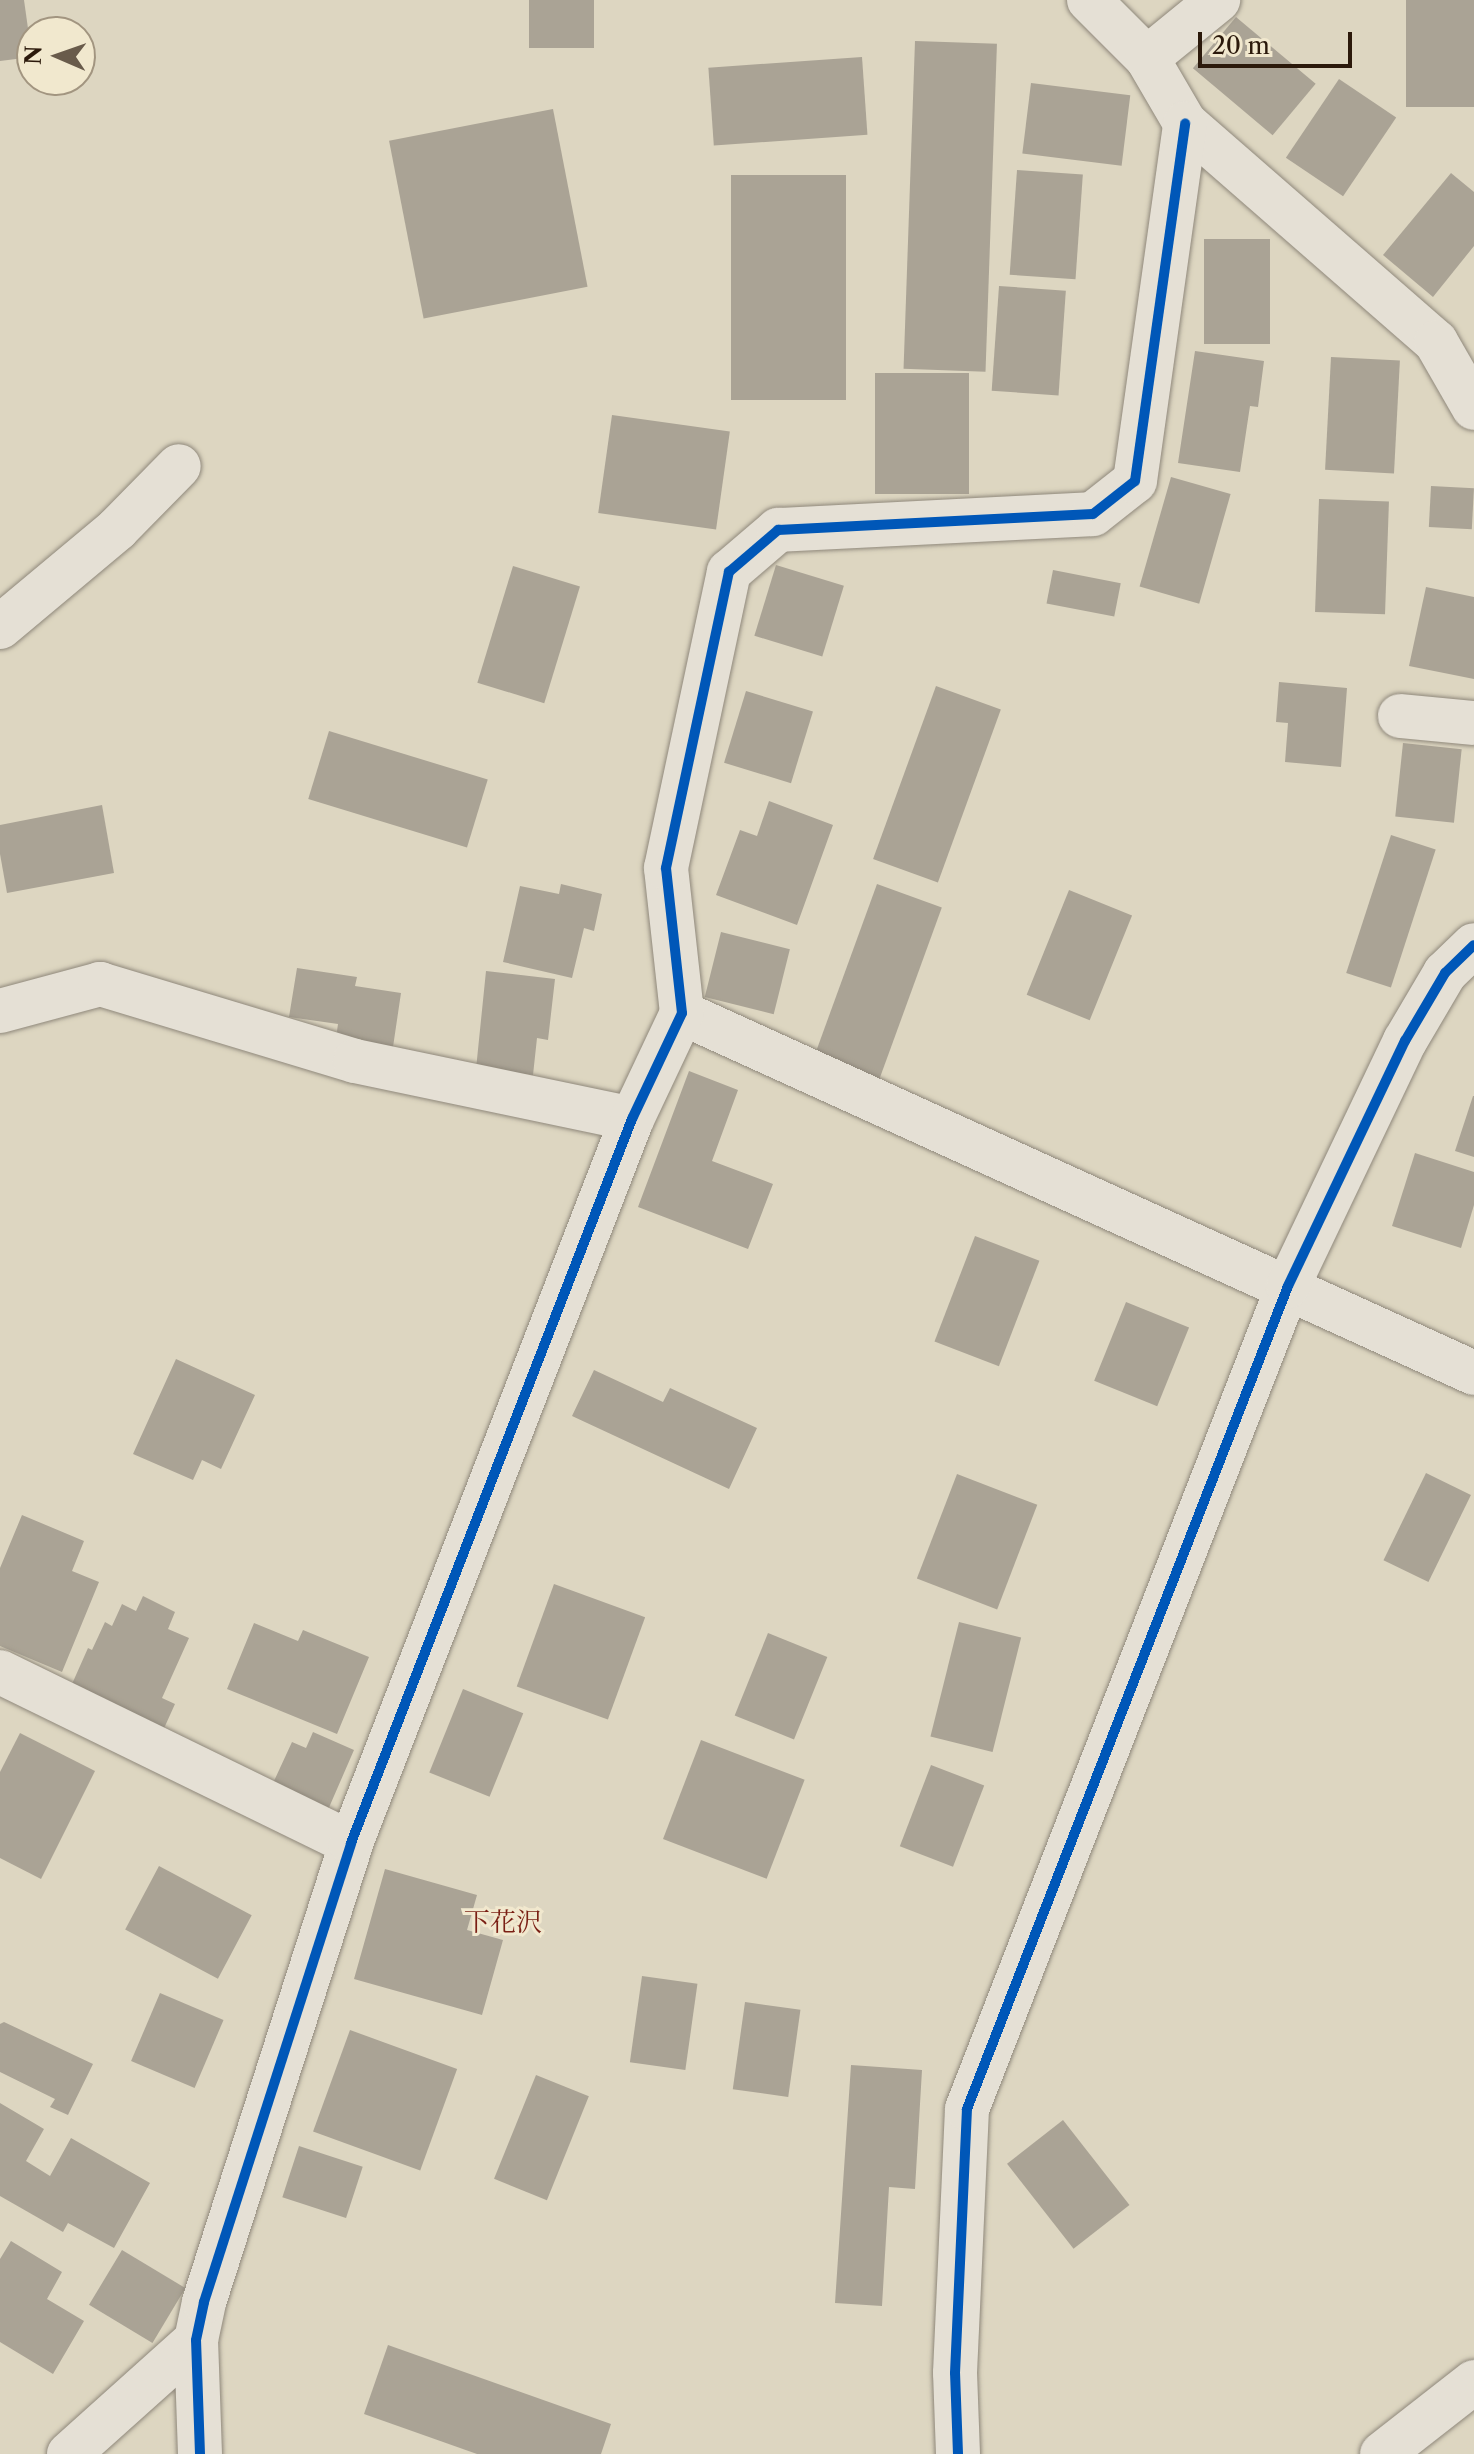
<!DOCTYPE html>
<html>
<head>
<meta charset="utf-8">
<style>
	body { margin:0 }
	#map { position:relative; width:1474px; height:2454px; overflow:hidden; background:#ddd6c1; font-family:"Libre Caslon Text","Noto Serif JP",serif }
	div>[style] { position:absolute }
	.building>* { inset:0; background:#aaa395; transform-origin:0 0 }
	.roads { filter:drop-shadow(0 0 2px #8f887b) drop-shadow(0 0 2px #8f887b) }
	.minor>* { height:44px; margin:-22px; padding:0 22px; transform-origin:22px; border-radius:22px; background:#e5e0d5 }
	.cycleway>* { height:10px; margin:-5px; padding:0 5px; transform-origin:5px; border-radius:5px; background:#0057b8 }
	span { translate:-50% -50%; white-space:nowrap; text-align:center; line-height:1.15; -webkit-text-stroke:6px #f1e8ce; paint-order:stroke }
	.quarter-label { font-size:26px; color:#7a1f14 }
	.north { position:absolute; left:16px; top:16px; width:80px; height:80px; box-sizing:border-box; background:#f1e8ce; border:2px solid #a29580; border-radius:50%; rotate:272deg; font-size:22px; font-weight:700; line-height:32px; text-align:center; color:#2b190b }
	.north::after { content:''; display:block; margin:auto; width:28px; height:36px; background:#695b4b; clip-path:polygon(50% 0,100% 100%,50% 72%,0 100%) }
	.scale { position:absolute; left:1198px; top:32px; width:154px; height:36px; box-sizing:border-box; border:4px solid #2b190b; border-top:0; padding-left:10px; font-size:24px; line-height:28px; white-space:nowrap; color:#2b190b; -webkit-text-stroke:6px #f1e8ce; paint-order:stroke }
</style>
</head>
<body>
<div id="map">
	<div class="building">
		<div style="clip-path:polygon(0 0,24px 0,32px 57px,0 61px)"></div>
		<div style="left:529px;top:0;width:65px;height:48px"></div>
		<div style="left:1406px;top:0;width:68px;height:107px"></div>
		<div style="left:1236px;top:17px;width:104px;height:67px;rotate:40deg"></div>
		<div style="left:915px;top:41px;width:82px;height:328px;rotate:2deg"></div>
		<div style="left:862px;top:57px;width:78px;height:154px;rotate:86deg"></div>
		<div style="left:1339px;top:79px;width:69px;height:95px;rotate:34deg"></div>
		<div style="left:1031px;top:83px;width:100px;height:71px;rotate:7deg"></div>
		<div style="left:553px;top:109px;width:181px;height:167px;rotate:79deg"></div>
		<div style="left:1017px;top:170px;width:66px;height:105px;rotate:4deg"></div>
		<div style="clip-path:polygon(1451px 173px,1474px 192px,1474px 246px,1433px 297px,1383px 255px)"></div>
		<div style="left:731px;top:175px;width:115px;height:225px"></div>
		<div style="left:1204px;top:239px;width:66px;height:105px"></div>
		<div style="left:999px;top:286px;width:67px;height:105px;rotate:4deg"></div>
		<div style="clip-path:polygon(1195px 351px,1264px 361px,1258px 407px,1250px 406px,1240px 472px,1178px 463px)"></div>
		<div style="left:1331px;top:357px;width:69px;height:113px;rotate:3deg"></div>
		<div style="left:875px;top:373px;width:94px;height:121px"></div>
		<div style="left:612px;top:415px;width:119px;height:99px;rotate:8deg"></div>
		<div style="left:1171px;top:477px;width:62px;height:114px;rotate:16deg"></div>
		<div style="left:1431px;top:486px;width:43px;height:41px;rotate:3deg"></div>
		<div style="left:1319px;top:499px;width:70px;height:113px;rotate:2deg"></div>
		<div style="left:776px;top:565px;width:71px;height:74px;rotate:17deg"></div>
		<div style="left:513px;top:566px;width:70px;height:122px;rotate:17deg"></div>
		<div style="left:1053px;top:570px;width:69px;height:34px;rotate:11deg"></div>
		<div style="clip-path:polygon(1426px 587px,1474px 597px,1474px 679px,1409px 666px)"></div>
		<div style="clip-path:polygon(1279px 682px,1347px 688px,1341px 767px,1285px 762px,1288px 723px,1276px 722px)"></div>
		<div style="left:936px;top:686px;width:69px;height:184px;rotate:20deg"></div>
		<div style="left:746px;top:691px;width:70px;height:75px;rotate:17deg"></div>
		<div style="left:329px;top:731px;width:166px;height:71px;rotate:17deg"></div>
		<div style="left:1403px;top:743px;width:59px;height:74px;rotate:6deg"></div>
		<div style="clip-path:polygon(769px 801px,833px 825px,797px 925px,716px 895px,740px 830px,757px 836px)"></div>
		<div style="clip-path:polygon(102px 805px,114px 873px,7px 893px,0 854px,0 825px)"></div>
		<div style="left:1391px;top:835px;width:47px;height:145px;rotate:18deg"></div>
		<div style="clip-path:polygon(561px 884px,602px 894px,594px 931px,584px 928px,572px 978px,503px 962px,520px 886px,559px 894px)"></div>
		<div style="left:877px;top:884px;width:69px;height:183px;rotate:20deg"></div>
		<div style="left:1069px;top:890px;width:68px;height:113px;rotate:22deg"></div>
		<div style="left:721px;top:932px;width:71px;height:67px;rotate:14deg"></div>
		<div style="clip-path:polygon(297px 968px,357px 977px,355px 986px,401px 993px,393px 1047px,336px 1038px,338px 1024px,289px 1017px)"></div>
		<div style="clip-path:polygon(486px 971px,555px 979px,548px 1040px,537px 1038px,533px 1075px,476px 1069px)"></div>
		<div style="clip-path:polygon(689px 1071px,738px 1090px,712px 1161px,773px 1184px,748px 1249px,638px 1207px)"></div>
		<div style="clip-path:polygon(1473px 1096px,1474px 1096px,1474px 1157px,1455px 1151px)"></div>
		<div style="clip-path:polygon(1415px 1153px,1474px 1172px,1474px 1205px,1461px 1248px,1392px 1226px)"></div>
		<div style="left:975px;top:1236px;width:69px;height:113px;rotate:21deg"></div>
		<div style="left:1126px;top:1302px;width:68px;height:85px;rotate:22deg"></div>
		<div style="clip-path:polygon(176px 1359px,255px 1395px,221px 1469px,202px 1460px,193px 1480px,133px 1454px)"></div>
		<div style="clip-path:polygon(594px 1370px,663px 1402px,670px 1388px,757px 1428px,729px 1489px,572px 1416px)"></div>
		<div style="left:1426px;top:1473px;width:50px;height:97px;rotate:26deg"></div>
		<div style="left:957px;top:1474px;width:86px;height:112px;rotate:21deg"></div>
		<div style="clip-path:polygon(22px 1515px,84px 1541px,72px 1571px,99px 1582px,62px 1672px,0 1646px,0 1568px)"></div>
		<div style="left:554px;top:1584px;width:97px;height:109px;rotate:20deg"></div>
		<div style="clip-path:polygon(143px 1596px,175px 1612px,168px 1629px,189px 1638px,162px 1698px,175px 1704px,161px 1735px,68px 1693px,88px 1648px,92px 1650px,105px 1622px,112px 1626px,122px 1604px,136px 1611px)"></div>
		<div style="left:959px;top:1622px;width:64px;height:118px;rotate:14deg"></div>
		<div style="clip-path:polygon(254px 1623px,298px 1641px,303px 1630px,369px 1657px,337px 1734px,227px 1689px)"></div>
		<div style="left:768px;top:1633px;width:64px;height:89px;rotate:22deg"></div>
		<div style="left:463px;top:1689px;width:65px;height:90px;rotate:22deg"></div>
		<div style="clip-path:polygon(313px 1732px,354px 1750px,324px 1819px,268px 1794px,292px 1742px,306px 1748px)"></div>
		<div style="clip-path:polygon(20px 1733px,95px 1771px,41px 1879px,0 1858px,0 1772px)"></div>
		<div style="left:701px;top:1740px;width:111px;height:106px;rotate:21deg"></div>
		<div style="left:931px;top:1765px;width:57px;height:87px;rotate:21deg"></div>
		<div style="left:159px;top:1866px;width:105px;height:72px;rotate:28deg"></div>
		<div style="clip-path:polygon(385px 1869px,477px 1895px,467px 1930px,503px 1940px,482px 2015px,354px 1979px)"></div>
		<div style="left:642px;top:1976px;width:56px;height:87px;rotate:8deg"></div>
		<div style="left:160px;top:1993px;width:69px;height:74px;rotate:23deg"></div>
		<div style="left:745px;top:2002px;width:56px;height:88px;rotate:8deg"></div>
		<div style="clip-path:polygon(4px 2022px,93px 2064px,68px 2115px,50px 2107px,55px 2099px,0 2072px,0 2024px)"></div>
		<div style="left:350px;top:2030px;width:114px;height:108px;rotate:20deg"></div>
		<div style="clip-path:polygon(851px 2065px,922px 2070px,915px 2189px,889px 2187px,882px 2306px,835px 2303px)"></div>
		<div style="left:536px;top:2075px;width:57px;height:112px;rotate:22deg"></div>
		<div style="clip-path:polygon(0 2103px,44px 2129px,26px 2161px,50px 2176px,71px 2138px,150px 2183px,114px 2248px,68px 2223px,63px 2232px,0 2196px)"></div>
		<div style="left:1063px;top:2120px;width:108px;height:71px;rotate:52deg"></div>
		<div style="left:299px;top:2146px;width:67px;height:54px;rotate:18deg"></div>
		<div style="clip-path:polygon(11px 2241px,62px 2272px,47px 2299px,84px 2321px,53px 2374px,0 2342px,0 2259px)"></div>
		<div style="left:122px;top:2250px;width:74px;height:64px;rotate:31deg"></div>
		<div style="clip-path:polygon(388px 2345px,611px 2424px,601px 2454px,477px 2454px,364px 2414px)"></div>
	</div>
	<div class="roads">
		<div class="minor">
			<div style="left:1089px;top:0;width:82px;rotate:45deg"></div>
			<div style="left:1147px;top:58px;width:75px;rotate:59.7deg"></div>
			<div style="left:1185px;top:123px;width:333px;rotate:41.1deg"></div>
			<div style="left:1436px;top:342px;width:76px;rotate:60.1deg"></div>
			<div style="left:1147px;top:58px;width:92px;rotate:-39.2deg"></div>
			<div style="left:0;top:627px;width:153px;rotate:-39.9deg"></div>
			<div style="left:117px;top:529px;width:88px;rotate:-45.5deg"></div>
			<div style="left:1400px;top:716px;width:74px;rotate:5.4deg"></div>
			<div style="left:0;top:1011px;width:104px;rotate:-15.1deg"></div>
			<div style="left:100px;top:984px;width:266px;rotate:16.8deg"></div>
			<div style="left:355px;top:1061px;width:283px;rotate:11.8deg"></div>
			<div style="left:682px;top:1013px;width:870px;rotate:24.44deg"></div>
			<div style="left:0;top:1672px;width:390px;rotate:26deg"></div>
			<div style="left:69px;top:2454px;width:171px;rotate:-41.9deg"></div>
			<div style="left:200px;top:2454px;width:114px;rotate:-92deg"></div>
			<div style="left:196px;top:2340px;width:39px;rotate:-78deg"></div>
			<div style="left:204px;top:2302px;width:482px;rotate:-72.2deg"></div>
			<div style="left:351px;top:1843px;width:777px;rotate:-68.79deg"></div>
			<div style="left:632px;top:1119px;width:117px;rotate:-64.7deg"></div>
			<div style="left:682px;top:1013px;width:146px;rotate:-96.3deg"></div>
			<div style="left:666px;top:868px;width:303px;rotate:-78deg"></div>
			<div style="left:729px;top:572px;width:65px;rotate:-40.6deg"></div>
			<div style="left:778px;top:530px;width:315px;rotate:-2.9deg"></div>
			<div style="left:1093px;top:514px;width:53px;rotate:-38.2deg"></div>
			<div style="left:1135px;top:481px;width:361px;rotate:-82deg"></div>
			<div style="left:958px;top:2454px;width:81px;rotate:-92.1deg"></div>
			<div style="left:955px;top:2373px;width:264px;rotate:-87.4deg"></div>
			<div style="left:967px;top:2109px;width:883px;rotate:-68.69deg"></div>
			<div style="left:1288px;top:1286px;width:272px;rotate:-64.5deg"></div>
			<div style="left:1405px;top:1041px;width:79px;rotate:-59.5deg"></div>
			<div style="left:1445px;top:973px;width:40px;rotate:-44deg"></div>
			<div style="left:1382px;top:2454px;width:117px;rotate:-38deg"></div>
		</div>
	</div>
	<div class="cycleway">
		<div style="left:200px;top:2454px;width:114px;rotate:-92deg"></div>
		<div style="left:196px;top:2340px;width:39px;rotate:-78deg"></div>
		<div style="left:204px;top:2302px;width:482px;rotate:-72.2deg"></div>
		<div style="left:351px;top:1843px;width:777px;rotate:-68.79deg"></div>
		<div style="left:632px;top:1119px;width:117px;rotate:-64.7deg"></div>
		<div style="left:682px;top:1013px;width:146px;rotate:-96.3deg"></div>
		<div style="left:666px;top:868px;width:303px;rotate:-78deg"></div>
		<div style="left:729px;top:572px;width:65px;rotate:-40.6deg"></div>
		<div style="left:778px;top:530px;width:315px;rotate:-2.9deg"></div>
		<div style="left:1093px;top:514px;width:53px;rotate:-38.2deg"></div>
		<div style="left:1135px;top:481px;width:361px;rotate:-82deg"></div>
		<div style="left:958px;top:2454px;width:81px;rotate:-92.1deg"></div>
		<div style="left:955px;top:2373px;width:264px;rotate:-87.4deg"></div>
		<div style="left:967px;top:2109px;width:883px;rotate:-68.69deg"></div>
		<div style="left:1288px;top:1286px;width:272px;rotate:-64.5deg"></div>
		<div style="left:1405px;top:1041px;width:79px;rotate:-59.5deg"></div>
		<div style="left:1445px;top:973px;width:40px;rotate:-44deg"></div>
	</div>
	<div class="quarter-label">
		<span style="left:503px;top:1923px">下花沢</span>
	</div>
	<div class="north">N</div>
	<div class="scale">20 m</div>
</div>
</body>
</html>
